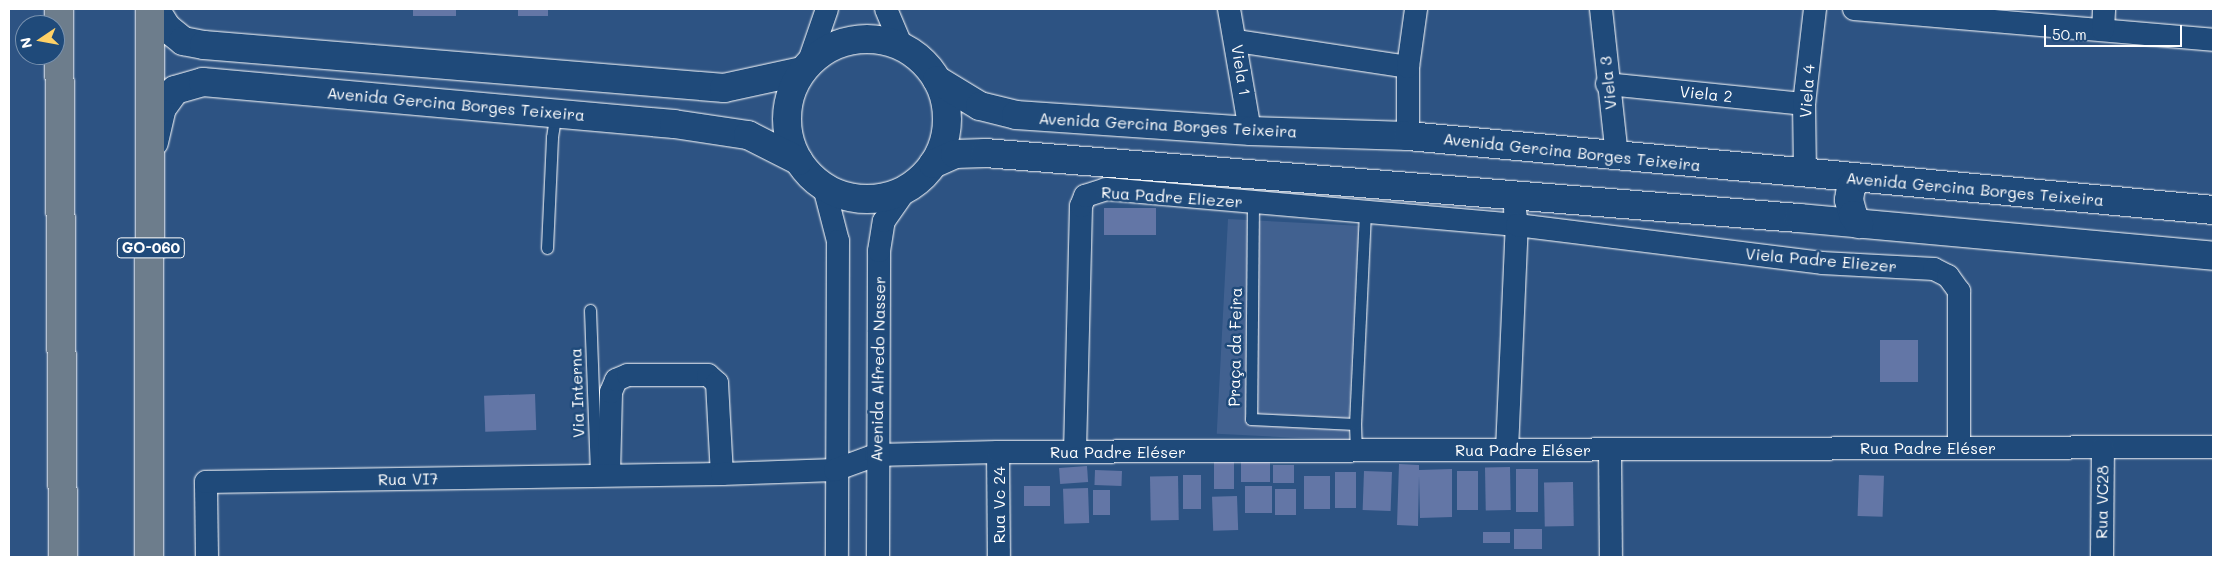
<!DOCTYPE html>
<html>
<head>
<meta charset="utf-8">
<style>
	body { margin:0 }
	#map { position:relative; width:2222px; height:566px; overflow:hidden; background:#2d5383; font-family:Mali,sans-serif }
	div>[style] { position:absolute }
	.built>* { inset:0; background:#416190; transform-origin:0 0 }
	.building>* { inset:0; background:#6376a6; transform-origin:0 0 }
	.roads { filter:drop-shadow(0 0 1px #fff) drop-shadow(0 0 1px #fff) }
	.lane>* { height:11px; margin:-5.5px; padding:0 5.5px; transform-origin:5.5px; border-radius:5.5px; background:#1f4a7a }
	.street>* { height:22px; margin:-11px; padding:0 11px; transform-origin:11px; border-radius:11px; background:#1f4a7a }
	.secondary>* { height:28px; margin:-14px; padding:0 14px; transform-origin:14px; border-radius:14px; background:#1f4a7a }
	.secondary>.ring { margin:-14px; padding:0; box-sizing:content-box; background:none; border:28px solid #1f4a7a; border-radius:50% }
	.primary>* { height:28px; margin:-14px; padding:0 14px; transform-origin:14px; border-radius:14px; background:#6d7d8c }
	span { translate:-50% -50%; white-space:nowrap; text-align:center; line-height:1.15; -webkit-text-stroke:5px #1f4a7a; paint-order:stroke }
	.shield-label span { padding:1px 4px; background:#1f4a7a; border:1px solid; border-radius:4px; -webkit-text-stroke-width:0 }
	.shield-label { font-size:15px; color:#fff; font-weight:700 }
	.street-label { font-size:16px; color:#fff }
	.frame { position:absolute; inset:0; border:10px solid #fff; pointer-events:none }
	.north { position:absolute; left:15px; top:15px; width:50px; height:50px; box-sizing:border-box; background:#1f4a7a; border:1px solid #7992af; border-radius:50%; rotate:258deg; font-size:14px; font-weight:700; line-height:20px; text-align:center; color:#fff }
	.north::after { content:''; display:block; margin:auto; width:18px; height:22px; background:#ffd166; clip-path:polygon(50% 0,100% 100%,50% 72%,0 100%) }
	.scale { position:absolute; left:2044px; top:25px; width:138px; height:22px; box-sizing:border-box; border:2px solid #fff; border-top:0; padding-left:6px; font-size:15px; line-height:18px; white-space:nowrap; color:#fff; -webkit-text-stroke:4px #1f4a7a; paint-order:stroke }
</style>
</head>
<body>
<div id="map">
	<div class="built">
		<div style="left:1228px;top:219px;width:131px;height:215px;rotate:3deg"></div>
	</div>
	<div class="building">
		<div style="left:413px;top:9px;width:43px;height:7px"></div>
		<div style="left:518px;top:9px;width:30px;height:7px"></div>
		<div style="left:1104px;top:208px;width:52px;height:27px"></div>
		<div style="left:1880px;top:340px;width:38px;height:42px"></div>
		<div style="left:535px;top:394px;width:36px;height:51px;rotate:88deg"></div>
		<div style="left:1241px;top:459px;width:29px;height:23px"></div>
		<div style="left:1214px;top:461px;width:20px;height:28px"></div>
		<div style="clip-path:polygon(1399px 464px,1419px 465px,1419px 470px,1452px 469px,1452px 517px,1420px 518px,1419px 476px,1418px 526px,1397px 525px)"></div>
		<div style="left:1273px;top:465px;width:21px;height:18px"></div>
		<div style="left:1087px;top:466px;width:16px;height:28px;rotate:86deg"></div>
		<div style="left:1510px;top:467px;width:43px;height:25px;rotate:89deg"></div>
		<div style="left:1516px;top:469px;width:22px;height:43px"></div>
		<div style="left:1095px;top:470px;width:27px;height:15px;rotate:2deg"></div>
		<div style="left:1364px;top:471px;width:28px;height:39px;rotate:2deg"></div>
		<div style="left:1457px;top:471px;width:21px;height:39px"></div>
		<div style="left:1335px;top:472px;width:21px;height:36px"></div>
		<div style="left:1183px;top:475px;width:18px;height:34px"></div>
		<div style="left:1859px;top:475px;width:25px;height:41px;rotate:2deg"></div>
		<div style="left:1178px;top:476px;width:44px;height:28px;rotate:89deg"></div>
		<div style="left:1304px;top:476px;width:26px;height:33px"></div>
		<div style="left:1573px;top:482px;width:44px;height:29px;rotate:89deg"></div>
		<div style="left:1050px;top:486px;width:20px;height:26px;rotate:90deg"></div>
		<div style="left:1272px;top:486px;width:27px;height:27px;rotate:90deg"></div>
		<div style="left:1088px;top:488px;width:35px;height:25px;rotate:88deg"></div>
		<div style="left:1275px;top:489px;width:21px;height:26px"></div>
		<div style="left:1093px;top:490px;width:17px;height:25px"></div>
		<div style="left:1237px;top:496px;width:34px;height:25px;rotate:88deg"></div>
		<div style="left:1542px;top:529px;width:20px;height:28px;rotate:90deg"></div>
		<div style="left:1483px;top:532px;width:27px;height:11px"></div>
	</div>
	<div class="roads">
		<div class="lane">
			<div style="left:1253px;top:203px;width:216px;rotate:90.5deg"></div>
			<div style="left:1251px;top:419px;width:104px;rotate:2.8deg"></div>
			<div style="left:1355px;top:424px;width:27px;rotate:88deg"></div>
			<div style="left:547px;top:248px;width:111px;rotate:-87.4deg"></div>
			<div style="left:552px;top:137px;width:24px;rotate:-81deg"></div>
			<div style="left:590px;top:310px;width:165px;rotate:87.9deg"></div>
			<div style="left:1355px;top:424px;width:213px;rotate:-87.3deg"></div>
		</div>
		<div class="street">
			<div style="left:886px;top:9px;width:41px;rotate:67.2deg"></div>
			<div style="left:1229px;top:9px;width:124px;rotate:80.2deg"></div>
			<div style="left:1601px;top:9px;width:148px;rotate:83.8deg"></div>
			<div style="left:1854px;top:9px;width:360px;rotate:4.9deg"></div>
			<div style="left:2103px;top:30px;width:21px;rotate:-87deg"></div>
			<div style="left:1237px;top:41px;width:173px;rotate:8.6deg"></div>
			<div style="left:808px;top:64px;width:58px;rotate:-70.9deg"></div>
			<div style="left:1607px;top:84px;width:198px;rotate:5.8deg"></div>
			<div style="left:1408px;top:136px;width:69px;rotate:-90deg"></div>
			<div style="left:1408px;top:67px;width:59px;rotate:-82.1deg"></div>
			<div style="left:1805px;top:174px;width:70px;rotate:-90.8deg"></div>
			<div style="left:1804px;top:104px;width:96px;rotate:-83.4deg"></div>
			<div style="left:824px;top:187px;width:56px;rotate:75.5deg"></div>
			<div style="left:838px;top:241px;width:316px;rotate:90.2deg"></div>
			<div style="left:1507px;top:450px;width:225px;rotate:-87.5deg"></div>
			<div style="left:1517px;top:225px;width:14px;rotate:-98deg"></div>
			<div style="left:1610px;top:450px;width:107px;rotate:89.5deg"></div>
			<div style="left:998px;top:452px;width:105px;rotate:89.5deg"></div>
			<div style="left:1075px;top:452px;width:246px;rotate:-88.6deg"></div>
			<div style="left:1081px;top:206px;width:11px;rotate:-68deg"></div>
			<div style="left:1085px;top:196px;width:22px;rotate:-18deg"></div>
			<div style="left:1106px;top:189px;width:413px;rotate:5deg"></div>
			<div style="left:1517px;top:225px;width:307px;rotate:7.1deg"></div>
			<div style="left:1822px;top:263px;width:112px;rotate:3.1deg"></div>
			<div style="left:1934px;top:269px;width:16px;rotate:27deg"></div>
			<div style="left:1948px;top:276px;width:19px;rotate:54deg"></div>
			<div style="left:1959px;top:291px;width:157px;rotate:90deg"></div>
			<div style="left:609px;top:475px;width:83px;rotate:-88.6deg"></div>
			<div style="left:611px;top:392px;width:13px;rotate:-67deg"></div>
			<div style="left:616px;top:380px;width:13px;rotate:-23deg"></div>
			<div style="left:628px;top:375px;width:80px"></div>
			<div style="left:708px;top:375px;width:12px;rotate:42deg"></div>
			<div style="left:717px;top:383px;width:91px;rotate:86.9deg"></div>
			<div style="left:207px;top:557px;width:75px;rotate:-90.8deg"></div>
			<div style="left:206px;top:482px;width:516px;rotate:-0.89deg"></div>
			<div style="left:722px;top:474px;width:113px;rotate:-2deg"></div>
			<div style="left:835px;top:470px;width:44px;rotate:-20.1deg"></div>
			<div style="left:876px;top:455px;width:122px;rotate:-1.4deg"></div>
			<div style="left:998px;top:452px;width:1215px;rotate:-0.24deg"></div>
			<div style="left:878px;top:557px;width:306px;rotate:-89.8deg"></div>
			<div style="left:879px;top:251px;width:30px;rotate:-81deg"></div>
			<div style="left:884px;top:221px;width:39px;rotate:-55deg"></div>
			<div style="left:2102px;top:557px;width:110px;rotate:-89.5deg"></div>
		</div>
		<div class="secondary">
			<div style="left:155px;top:9px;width:22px;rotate:58deg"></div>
			<div style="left:167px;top:28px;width:21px;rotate:39deg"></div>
			<div style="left:183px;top:41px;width:21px;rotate:11deg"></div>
			<div style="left:204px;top:45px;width:522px;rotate:4.73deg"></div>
			<div style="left:724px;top:88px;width:80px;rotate:-12.3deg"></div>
			<div class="ring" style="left:787px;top:39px;width:132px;height:132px"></div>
			<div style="left:937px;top:80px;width:50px;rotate:31.2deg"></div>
			<div style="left:980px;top:106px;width:37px;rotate:14deg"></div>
			<div style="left:1016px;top:115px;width:235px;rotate:3.9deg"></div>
			<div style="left:1250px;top:131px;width:158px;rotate:1.8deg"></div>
			<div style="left:1408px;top:136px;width:808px;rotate:5.25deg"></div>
			<div style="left:154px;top:142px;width:35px;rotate:-77deg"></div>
			<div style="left:162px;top:108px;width:22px;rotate:-54deg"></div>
			<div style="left:175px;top:90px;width:29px;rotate:-16deg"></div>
			<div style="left:203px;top:82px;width:473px;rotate:5.1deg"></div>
			<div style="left:674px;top:124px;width:75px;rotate:8.5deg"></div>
			<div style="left:748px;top:135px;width:57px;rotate:27deg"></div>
			<div style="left:933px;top:164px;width:24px;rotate:-24deg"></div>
			<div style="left:955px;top:154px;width:30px;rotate:-2deg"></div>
			<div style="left:985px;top:153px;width:817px;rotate:4.57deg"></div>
			<div style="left:1799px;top:218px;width:416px;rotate:5.2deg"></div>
			<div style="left:1859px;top:178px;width:12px;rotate:132deg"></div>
			<div style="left:1851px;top:187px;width:13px;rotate:99deg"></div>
			<div style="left:1849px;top:200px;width:16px;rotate:75deg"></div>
			<div style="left:1853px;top:215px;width:11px;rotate:56deg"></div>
		</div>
		<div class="primary">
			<div style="left:59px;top:9px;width:548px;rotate:89.58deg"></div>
			<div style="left:149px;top:557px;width:548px;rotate:-89.9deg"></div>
		</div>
	</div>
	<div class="shield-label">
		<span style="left:151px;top:248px">GO-060</span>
	</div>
	<div class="street-label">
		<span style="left:1241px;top:70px;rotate:81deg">Viela 1</span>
		<span style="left:1608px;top:83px;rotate:-96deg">Viela 3</span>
		<span style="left:1807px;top:91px;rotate:-86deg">Viela 4</span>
		<span style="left:1706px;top:94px;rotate:6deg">Viela 2</span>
		<span style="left:456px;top:104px;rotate:5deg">Avenida Gercina Borges Teixeira</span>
		<span style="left:1168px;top:125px;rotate:3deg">Avenida Gercina Borges Teixeira</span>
		<span style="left:1572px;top:152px;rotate:6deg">Avenida Gercina Borges Teixeira</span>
		<span style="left:1975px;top:189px;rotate:5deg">Avenida Gercina Borges Teixeira</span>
		<span style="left:1172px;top:197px;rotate:4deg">Rua Padre Eliezer</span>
		<span style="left:1821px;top:260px;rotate:5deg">Viela Padre Eliezer</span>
		<span style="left:1235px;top:347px;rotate:-89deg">Praça da Feira</span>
		<span style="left:878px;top:369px;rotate:-89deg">Avenida Alfredo Nasser</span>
		<span style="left:577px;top:393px;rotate:-92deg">Via Interna</span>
		<span style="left:1928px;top:448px">Rua Padre Eléser</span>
		<span style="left:1523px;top:450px">Rua Padre Eléser</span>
		<span style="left:1118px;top:452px">Rua Padre Eléser</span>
		<span style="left:408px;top:479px;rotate:-1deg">Rua VI7</span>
		<span style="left:2102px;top:502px;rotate:-89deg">Rua VC28</span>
		<span style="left:999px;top:505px;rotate:-90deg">Rua Vc 24</span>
	</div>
	<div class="frame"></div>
	<div class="north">N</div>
	<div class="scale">50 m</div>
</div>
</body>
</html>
